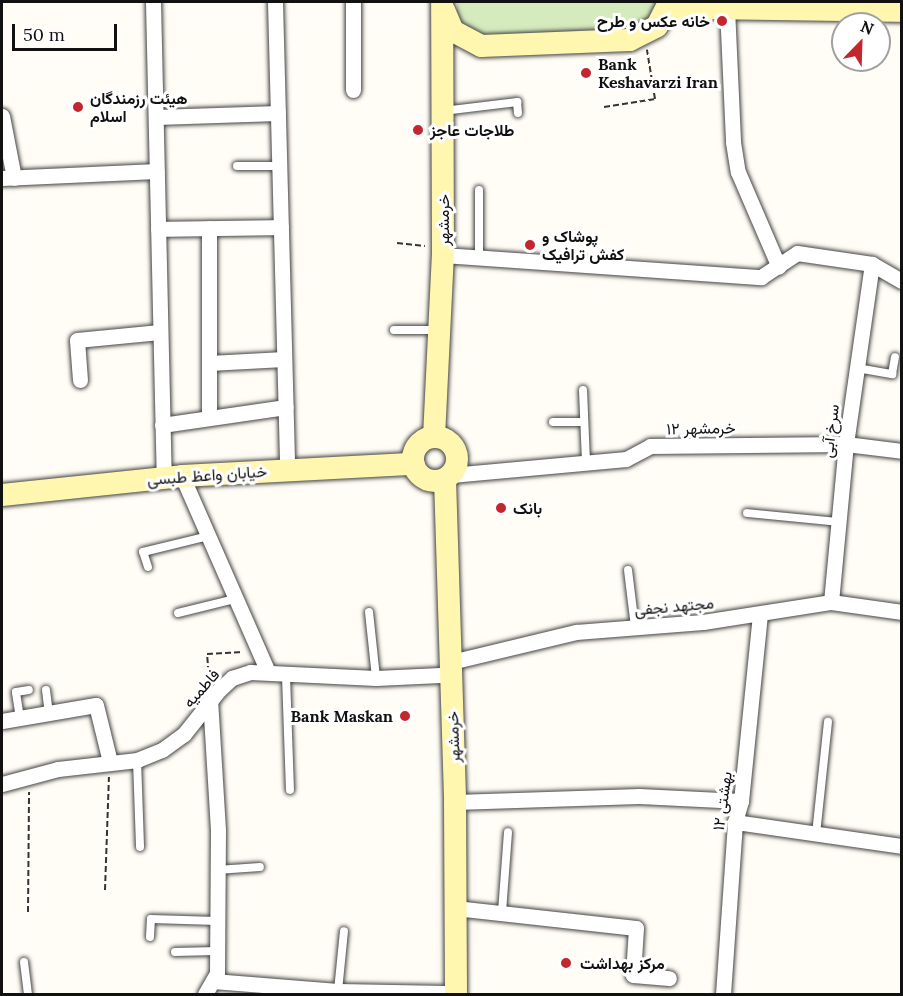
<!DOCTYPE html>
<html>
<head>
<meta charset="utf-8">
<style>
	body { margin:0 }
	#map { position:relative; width:903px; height:996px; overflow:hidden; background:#fffdf5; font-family:Lora,Vazirmatn,serif }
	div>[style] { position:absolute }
	.green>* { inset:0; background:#d5ebbd }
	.path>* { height:2px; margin-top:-1px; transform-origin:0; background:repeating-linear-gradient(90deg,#333 0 6px,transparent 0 9px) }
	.roads { filter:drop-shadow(0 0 2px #444) drop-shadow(0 0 2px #444) }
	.lane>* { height:8px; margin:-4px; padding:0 4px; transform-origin:4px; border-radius:4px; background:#fff }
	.street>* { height:15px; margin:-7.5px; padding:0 7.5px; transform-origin:7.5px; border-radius:7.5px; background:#fff }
	.secondary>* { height:22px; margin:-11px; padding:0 11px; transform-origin:11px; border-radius:11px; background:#fff6b0 }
	.secondary>.ring { margin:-11px; padding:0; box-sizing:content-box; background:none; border:22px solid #fff6b0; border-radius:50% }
	.dots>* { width:16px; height:16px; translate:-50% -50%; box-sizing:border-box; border:3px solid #fff; border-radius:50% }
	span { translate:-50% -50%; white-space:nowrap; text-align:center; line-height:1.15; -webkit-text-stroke:6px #fff; paint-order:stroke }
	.poi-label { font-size:16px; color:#111; font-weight:700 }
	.right { translate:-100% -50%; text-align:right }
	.left { translate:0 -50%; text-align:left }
	.street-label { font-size:16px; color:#111 }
	.frame { position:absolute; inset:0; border:3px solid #111; pointer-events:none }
	.north { position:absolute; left:831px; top:12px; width:60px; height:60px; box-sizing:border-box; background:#fff; border:2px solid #a0a0a0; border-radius:50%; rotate:23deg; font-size:16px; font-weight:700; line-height:24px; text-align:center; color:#111 }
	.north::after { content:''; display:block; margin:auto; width:21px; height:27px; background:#c4262e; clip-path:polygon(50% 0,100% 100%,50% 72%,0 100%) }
	.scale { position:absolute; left:12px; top:24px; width:105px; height:27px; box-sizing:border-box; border:3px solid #111; border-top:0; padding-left:8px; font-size:18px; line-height:21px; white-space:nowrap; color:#111; -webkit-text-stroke:4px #fff; paint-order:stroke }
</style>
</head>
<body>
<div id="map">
	<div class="green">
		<div style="clip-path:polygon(457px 2px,659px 2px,655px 12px,639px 27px,479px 37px,464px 29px,457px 17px)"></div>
	</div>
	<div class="path">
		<div style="left:604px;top:107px;width:52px;rotate:-8.9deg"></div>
		<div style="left:655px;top:99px;width:50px;rotate:-99.3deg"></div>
		<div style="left:397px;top:243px;width:28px;rotate:6deg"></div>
		<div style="left:209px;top:681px;width:27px;rotate:-94deg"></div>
		<div style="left:207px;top:654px;width:36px;rotate:-3deg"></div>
		<div style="left:105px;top:890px;width:113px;rotate:-88deg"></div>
		<div style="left:28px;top:912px;width:120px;rotate:-89.5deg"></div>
	</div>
	<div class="roads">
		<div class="lane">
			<div style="left:443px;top:111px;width:75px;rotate:-6.9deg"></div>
			<div style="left:517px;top:102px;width:11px;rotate:85deg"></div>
			<div style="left:237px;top:166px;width:42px"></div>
			<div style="left:479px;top:190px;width:67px;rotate:90deg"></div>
			<div style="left:394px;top:330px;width:44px"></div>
			<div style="left:857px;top:368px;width:36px;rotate:10deg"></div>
			<div style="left:892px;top:374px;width:17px;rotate:-80deg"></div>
			<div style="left:583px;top:390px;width:73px;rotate:87.6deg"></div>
			<div style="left:553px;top:422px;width:31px"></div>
			<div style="left:747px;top:513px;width:92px;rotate:5.6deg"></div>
			<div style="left:148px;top:567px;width:16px;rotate:-108deg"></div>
			<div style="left:143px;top:552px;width:67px;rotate:-13.8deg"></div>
			<div style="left:628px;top:570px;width:57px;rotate:83deg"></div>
			<div style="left:369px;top:612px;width:66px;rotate:83.9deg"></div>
			<div style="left:178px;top:613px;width:59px;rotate:-13.8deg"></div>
			<div style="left:286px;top:676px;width:114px;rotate:88deg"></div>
			<div style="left:46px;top:690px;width:23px;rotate:83deg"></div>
			<div style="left:20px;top:718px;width:26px;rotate:-99deg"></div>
			<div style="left:16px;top:692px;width:13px;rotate:-9deg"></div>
			<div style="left:137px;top:760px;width:87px;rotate:88deg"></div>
			<div style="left:816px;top:834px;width:113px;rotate:-83.9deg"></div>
			<div style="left:217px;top:870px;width:43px;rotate:-4deg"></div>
			<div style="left:502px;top:912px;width:80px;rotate:-85.7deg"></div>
			<div style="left:150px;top:937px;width:18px;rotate:-87deg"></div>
			<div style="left:151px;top:919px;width:66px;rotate:1.7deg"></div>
			<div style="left:175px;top:952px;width:42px;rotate:-1.4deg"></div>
			<div style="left:24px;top:962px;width:32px;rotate:83deg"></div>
			<div style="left:338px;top:991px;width:60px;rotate:-84.3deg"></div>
		</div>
		<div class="street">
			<div style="left:153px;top:2px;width:476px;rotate:88.7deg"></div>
			<div style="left:275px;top:2px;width:467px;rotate:88.5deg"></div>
			<div style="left:353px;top:2px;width:88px;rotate:90deg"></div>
			<div style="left:727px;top:8px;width:134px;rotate:87.4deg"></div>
			<div style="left:733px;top:142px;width:30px;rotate:81deg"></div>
			<div style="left:738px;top:172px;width:103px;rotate:66.7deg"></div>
			<div style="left:2px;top:116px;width:63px;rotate:79deg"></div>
			<div style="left:156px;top:117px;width:122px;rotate:-1.9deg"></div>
			<div style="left:2px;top:178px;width:155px;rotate:-2.6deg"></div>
			<div style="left:209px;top:228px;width:189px;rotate:90deg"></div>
			<div style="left:158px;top:229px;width:123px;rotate:-0.9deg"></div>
			<div style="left:443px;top:255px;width:319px;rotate:4deg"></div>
			<div style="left:761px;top:277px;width:43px;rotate:-33.7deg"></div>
			<div style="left:797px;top:253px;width:76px;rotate:8.3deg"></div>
			<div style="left:872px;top:264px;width:34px;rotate:30deg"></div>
			<div style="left:209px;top:363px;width:75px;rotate:-3.1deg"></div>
			<div style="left:80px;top:380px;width:40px;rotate:-94.3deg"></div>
			<div style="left:77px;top:340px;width:83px;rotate:-5.5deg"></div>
			<div style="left:162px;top:425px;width:125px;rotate:-8.3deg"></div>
			<div style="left:451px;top:475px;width:176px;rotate:-5.2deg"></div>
			<div style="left:626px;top:459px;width:27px;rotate:-28deg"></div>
			<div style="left:650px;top:446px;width:196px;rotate:-0.6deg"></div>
			<div style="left:846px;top:444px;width:56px;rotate:7.1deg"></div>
			<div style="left:182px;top:476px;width:214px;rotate:66.3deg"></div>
			<div style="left:831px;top:602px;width:159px;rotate:-84.6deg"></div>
			<div style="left:846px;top:444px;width:182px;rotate:-81.8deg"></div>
			<div style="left:451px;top:662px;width:129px;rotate:-13.5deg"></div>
			<div style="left:576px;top:632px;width:127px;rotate:-4.5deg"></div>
			<div style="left:703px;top:622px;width:130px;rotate:-8.9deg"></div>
			<div style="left:831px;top:602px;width:72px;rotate:8deg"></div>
			<div style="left:2px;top:721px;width:95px;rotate:-9.7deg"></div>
			<div style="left:96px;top:705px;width:59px;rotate:76.2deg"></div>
			<div style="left:2px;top:784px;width:58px;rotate:-15deg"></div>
			<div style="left:58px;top:769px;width:80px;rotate:-6.5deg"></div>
			<div style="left:137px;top:760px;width:27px;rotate:-22deg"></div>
			<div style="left:162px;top:750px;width:27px;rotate:-36deg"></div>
			<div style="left:184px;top:734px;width:56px;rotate:-51.5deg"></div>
			<div style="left:219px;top:690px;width:18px;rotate:-43deg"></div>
			<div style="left:232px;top:678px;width:19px;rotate:-18deg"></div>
			<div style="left:250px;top:672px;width:126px;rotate:2.7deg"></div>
			<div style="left:376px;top:678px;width:64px;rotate:-2.7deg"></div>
			<div style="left:455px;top:802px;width:184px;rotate:-1.9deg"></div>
			<div style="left:639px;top:796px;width:102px;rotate:2.8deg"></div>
			<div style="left:735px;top:822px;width:169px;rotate:8.2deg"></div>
			<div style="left:455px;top:908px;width:182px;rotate:6.3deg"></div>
			<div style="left:636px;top:928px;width:47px;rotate:93.7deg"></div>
			<div style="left:633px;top:975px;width:36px;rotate:5deg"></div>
			<div style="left:213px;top:981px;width:125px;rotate:4.6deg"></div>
			<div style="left:338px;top:991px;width:108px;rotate:1.1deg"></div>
			<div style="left:205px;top:994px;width:24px;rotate:-60deg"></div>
			<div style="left:217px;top:973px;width:143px;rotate:-89.6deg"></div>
			<div style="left:218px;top:830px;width:129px;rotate:-93.5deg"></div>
			<div style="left:723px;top:994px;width:172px;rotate:-86deg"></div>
			<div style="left:735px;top:822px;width:22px;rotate:-74deg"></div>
			<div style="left:741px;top:801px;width:188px;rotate:-84.2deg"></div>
		</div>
		<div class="secondary">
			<div style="left:444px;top:10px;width:23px;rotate:67deg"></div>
			<div style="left:453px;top:31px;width:32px;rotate:28deg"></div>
			<div style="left:481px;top:46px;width:149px;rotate:-2.3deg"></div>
			<div style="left:630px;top:40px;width:30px;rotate:-27deg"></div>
			<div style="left:657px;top:26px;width:27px;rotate:-63deg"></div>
			<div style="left:666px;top:13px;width:32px;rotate:-9deg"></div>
			<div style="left:698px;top:8px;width:204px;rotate:0.8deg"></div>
			<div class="ring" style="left:413px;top:437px;width:22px;height:22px"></div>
			<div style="left:434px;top:437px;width:182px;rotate:-87.2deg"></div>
			<div style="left:443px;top:255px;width:253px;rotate:-90.2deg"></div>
			<div style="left:445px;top:479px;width:323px;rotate:88.2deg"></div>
			<div style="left:455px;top:802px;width:192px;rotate:89.7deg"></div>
			<div style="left:2px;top:495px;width:181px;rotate:-6deg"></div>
			<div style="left:182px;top:476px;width:232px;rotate:-3deg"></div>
		</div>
	</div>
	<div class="dots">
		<div style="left:722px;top:21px;background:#c4262e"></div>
		<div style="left:586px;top:73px;background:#c4262e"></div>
		<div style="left:78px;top:107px;background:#c4262e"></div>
		<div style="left:418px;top:130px;background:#c4262e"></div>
		<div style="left:530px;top:245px;background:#c4262e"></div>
		<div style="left:501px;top:508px;background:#c4262e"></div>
		<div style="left:405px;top:716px;background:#c4262e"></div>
		<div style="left:566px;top:963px;background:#c4262e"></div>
	</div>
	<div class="poi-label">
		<span class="right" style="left:710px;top:21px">خانه عکس و طرح</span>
		<span class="left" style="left:598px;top:73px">Bank<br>Keshavarzi Iran</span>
		<span class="left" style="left:90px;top:107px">هیئت رزمندگان<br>اسلام</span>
		<span class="left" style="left:430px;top:130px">طلاجات عاجز</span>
		<span class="left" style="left:542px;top:245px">پوشاک و<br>کفش ترافیک</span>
		<span class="left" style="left:513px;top:508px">بانک</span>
		<span class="right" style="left:393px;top:716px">Bank Maskan</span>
		<span class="left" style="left:580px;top:963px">مرکز بهداشت</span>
	</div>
	<div class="street-label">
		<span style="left:443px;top:220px;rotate:-90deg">خرمشهر</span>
		<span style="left:701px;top:428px;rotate:-1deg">خرمشهر ۱۲</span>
		<span style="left:830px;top:431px;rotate:-83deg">سرخ آبی</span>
		<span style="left:207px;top:475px;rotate:-4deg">خیابان واعظ طبسی</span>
		<span style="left:674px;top:606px;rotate:-5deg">مجتهد نجفی</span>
		<span style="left:201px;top:688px;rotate:-48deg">فاطمیه</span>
		<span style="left:453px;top:737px;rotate:-92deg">خرمشهر</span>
		<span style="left:722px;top:801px;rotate:-82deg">بهشتی ۱۲</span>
	</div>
	<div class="frame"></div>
	<div class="north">N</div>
	<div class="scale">50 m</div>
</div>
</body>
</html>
